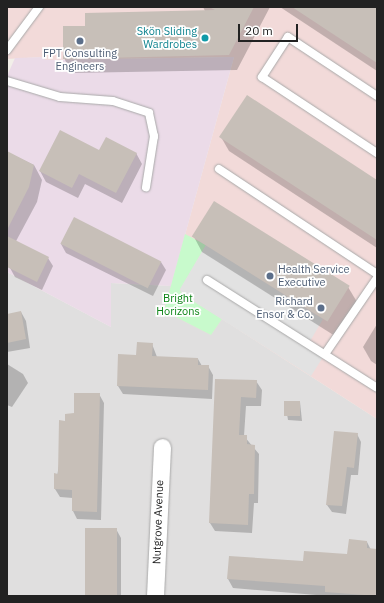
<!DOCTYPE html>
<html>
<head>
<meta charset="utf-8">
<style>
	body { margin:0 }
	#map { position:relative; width:384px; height:603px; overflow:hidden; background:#f2efe9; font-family:"IBM Plex Sans",sans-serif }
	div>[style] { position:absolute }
	.residential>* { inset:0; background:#e0dfdf }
	.commercial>* { inset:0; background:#f2dad9 }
	.industrial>* { inset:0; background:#ebdbe8 }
	.park>* { inset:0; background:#c8facc }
	.parking>* { inset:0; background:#e2e2e2 }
	.shadow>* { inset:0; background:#0003 }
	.building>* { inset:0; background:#c7bfb8; transform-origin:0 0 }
	.roads { filter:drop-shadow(0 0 1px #a9a9a9) drop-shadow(0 0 1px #a9a9a9) }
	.lane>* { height:8px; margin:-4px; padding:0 4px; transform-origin:4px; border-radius:4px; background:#fff }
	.street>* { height:17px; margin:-8.5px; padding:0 8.5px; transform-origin:8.5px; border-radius:8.5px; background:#fff }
	.dots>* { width:11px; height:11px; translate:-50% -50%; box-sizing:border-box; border:2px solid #fff; border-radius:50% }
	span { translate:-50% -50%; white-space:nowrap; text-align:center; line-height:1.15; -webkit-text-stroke:3.5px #fff; paint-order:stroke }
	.culture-label { font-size:11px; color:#0d838f }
	.right { translate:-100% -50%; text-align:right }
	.service-label { font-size:11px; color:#4e5e75 }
	.left { translate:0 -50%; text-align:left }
	.park-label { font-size:11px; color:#0c8416 }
	.street-label { font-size:11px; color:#222 }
	.frame { position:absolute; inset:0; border:8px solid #222; pointer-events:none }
	.scale { position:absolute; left:238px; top:24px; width:60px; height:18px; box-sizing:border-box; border:2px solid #222; border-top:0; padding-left:5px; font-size:12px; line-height:14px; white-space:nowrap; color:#222; -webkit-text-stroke:3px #fff; paint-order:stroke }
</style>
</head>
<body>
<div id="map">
	<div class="residential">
		<div style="clip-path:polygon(7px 272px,111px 327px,111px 283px,171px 286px,164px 311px,222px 319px,377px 419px,377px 596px,7px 596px)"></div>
	</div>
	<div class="commercial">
		<div style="clip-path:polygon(7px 7px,377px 7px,377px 419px,222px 319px,211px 335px,164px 311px,234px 57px,45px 60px,44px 57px,7px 59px)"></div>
	</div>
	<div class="industrial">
		<div style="clip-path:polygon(45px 57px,45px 60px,234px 57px,171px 286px,111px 283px,111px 327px,7px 272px,7px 76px,15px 58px)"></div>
	</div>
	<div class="park">
		<div style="clip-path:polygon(185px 234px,206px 245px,180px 290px,182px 294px,222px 319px,211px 335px,164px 311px)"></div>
	</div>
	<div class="parking">
		<div style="clip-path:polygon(206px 245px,323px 319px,309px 343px,325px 354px,311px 376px,182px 294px,180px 289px)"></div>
	</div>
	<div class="shadow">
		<div style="clip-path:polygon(203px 7px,270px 7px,237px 70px,72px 73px,64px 58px,86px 27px,205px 11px)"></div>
		<div style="clip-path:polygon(280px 7px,377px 7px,377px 71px)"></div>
		<div style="clip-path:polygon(221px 137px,377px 182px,377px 248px,229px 151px)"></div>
		<div style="clip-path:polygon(100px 151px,136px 153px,142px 164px,122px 203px,85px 184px,78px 198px,46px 182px,40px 171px)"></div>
		<div style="clip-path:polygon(7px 152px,34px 165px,42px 180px,37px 202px,7px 258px)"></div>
		<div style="clip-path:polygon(194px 237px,348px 287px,357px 302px,335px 336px,202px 252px)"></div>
		<div style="clip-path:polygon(61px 244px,161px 262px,166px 270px,153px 296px,66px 253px)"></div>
		<div style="clip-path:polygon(48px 258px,53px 266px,42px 290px,15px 277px,10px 268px)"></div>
		<div style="clip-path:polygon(21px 312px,26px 321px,30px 348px,7px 352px,7px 315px)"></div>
		<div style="clip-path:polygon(377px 324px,377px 365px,371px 361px,363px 347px)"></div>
		<div style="clip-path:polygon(152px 344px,157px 357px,198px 359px,202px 366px,208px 366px,213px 375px,212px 399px,123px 394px,118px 386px,137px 356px)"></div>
		<div style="clip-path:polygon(7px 364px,23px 374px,28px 383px,12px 407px,7px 405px)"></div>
		<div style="clip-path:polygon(216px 380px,256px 381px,262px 390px,261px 406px,246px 406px,244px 436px,259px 454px,258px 503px,254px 503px,252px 533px,215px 531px,210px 523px)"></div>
		<div style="clip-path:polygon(99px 394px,104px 403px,101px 520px,77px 519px,73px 511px,73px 498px,60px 497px,55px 489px,66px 422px)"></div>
		<div style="clip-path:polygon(285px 402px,300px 402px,302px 421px,288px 420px)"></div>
		<div style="clip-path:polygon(357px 434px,361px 442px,358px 475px,351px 475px,346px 514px,332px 512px,327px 505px)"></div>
		<div style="clip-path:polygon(116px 529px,121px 538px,121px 596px,86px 596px)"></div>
		<div style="clip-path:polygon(367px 542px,371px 550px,377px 550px,377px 596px,328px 596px,233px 588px,228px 579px,230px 557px,304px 562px,348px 555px)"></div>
	</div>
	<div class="building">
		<div style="clip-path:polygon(209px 7px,254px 7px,229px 55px,63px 59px,63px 26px,85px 26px,85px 13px,215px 10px)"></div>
		<div style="clip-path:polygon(292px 7px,377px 7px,377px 63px)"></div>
		<div style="clip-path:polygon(247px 95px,377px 180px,377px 240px,219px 137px)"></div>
		<div style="clip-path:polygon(60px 130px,99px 150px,106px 137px,137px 153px,116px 193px,79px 174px,72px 188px,39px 171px)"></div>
		<div style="clip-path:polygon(7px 151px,34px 165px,29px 187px,7px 230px)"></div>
		<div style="left:214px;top:201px;width:160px;height:42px;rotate:32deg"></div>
		<div style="left:74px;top:217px;width:98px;height:30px;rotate:27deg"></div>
		<div style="clip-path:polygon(7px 236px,49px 257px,37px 282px,7px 267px)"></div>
		<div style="clip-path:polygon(21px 311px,26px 339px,7px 343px,7px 314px)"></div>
		<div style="clip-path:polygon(137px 342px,153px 343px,152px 356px,198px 358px,198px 365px,209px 365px,208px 390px,117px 386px,118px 354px,136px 355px)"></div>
		<div style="clip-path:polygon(215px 379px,257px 380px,256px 398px,241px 397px,239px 435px,247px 435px,247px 444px,255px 445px,254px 494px,249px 494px,248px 525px,209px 523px)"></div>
		<div style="clip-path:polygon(74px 393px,100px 393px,97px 512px,72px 511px,72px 490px,54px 489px,54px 473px,58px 474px,59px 420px,65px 421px,65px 414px,74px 413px)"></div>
		<div style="left:284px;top:401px;width:16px;height:15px"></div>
		<div style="clip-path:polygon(334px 431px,358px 433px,354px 468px,347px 467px,342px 506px,326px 505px)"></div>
		<div style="left:85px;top:528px;width:32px;height:68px"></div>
		<div style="clip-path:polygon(349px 539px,367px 541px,367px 548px,377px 549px,377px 596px,325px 592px,325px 586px,227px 579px,229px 556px,303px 561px,304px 551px,347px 554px)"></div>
	</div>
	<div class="roads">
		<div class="lane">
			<div style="left:7px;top:50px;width:54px;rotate:-53.3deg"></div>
			<div style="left:7px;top:81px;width:55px;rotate:16.8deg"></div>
			<div style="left:60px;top:97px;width:53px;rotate:4.3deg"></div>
			<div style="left:113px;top:101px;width:38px;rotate:18deg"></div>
			<div style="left:149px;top:113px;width:24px;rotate:78deg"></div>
			<div style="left:154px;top:136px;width:52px;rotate:98.9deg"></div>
			<div style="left:377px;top:96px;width:107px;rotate:-146.5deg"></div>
			<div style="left:288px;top:37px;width:48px;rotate:123deg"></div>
			<div style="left:262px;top:77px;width:138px;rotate:33.5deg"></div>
			<div style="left:219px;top:169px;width:190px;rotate:33.6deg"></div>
			<div style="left:207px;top:280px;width:201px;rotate:32.4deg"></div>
			<div style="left:325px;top:354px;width:92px;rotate:-55.6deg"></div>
		</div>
		<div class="street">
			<div style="left:155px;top:596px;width:149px;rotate:-87.3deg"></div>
		</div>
	</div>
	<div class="dots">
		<div style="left:205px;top:38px;background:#0f9aa8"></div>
		<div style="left:80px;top:41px;background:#5c6f8a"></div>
		<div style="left:270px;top:276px;background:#5c6f8a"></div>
		<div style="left:321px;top:308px;background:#5c6f8a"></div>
	</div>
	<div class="culture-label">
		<span class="right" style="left:197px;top:38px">Skön Sliding<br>Wardrobes</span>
	</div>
	<div class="service-label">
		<span style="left:80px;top:60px">FPT Consulting<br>Engineers</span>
		<span class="left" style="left:278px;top:276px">Health Service<br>Executive</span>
		<span class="right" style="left:313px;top:308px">Richard<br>Ensor &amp; Co.</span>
	</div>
	<div class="park-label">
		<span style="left:178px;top:305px">Bright<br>Horizons</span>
	</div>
	<div class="street-label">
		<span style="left:158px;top:522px;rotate:-88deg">Nutgrove Avenue</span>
	</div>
	<div class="frame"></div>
	<div class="scale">20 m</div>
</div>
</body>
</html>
